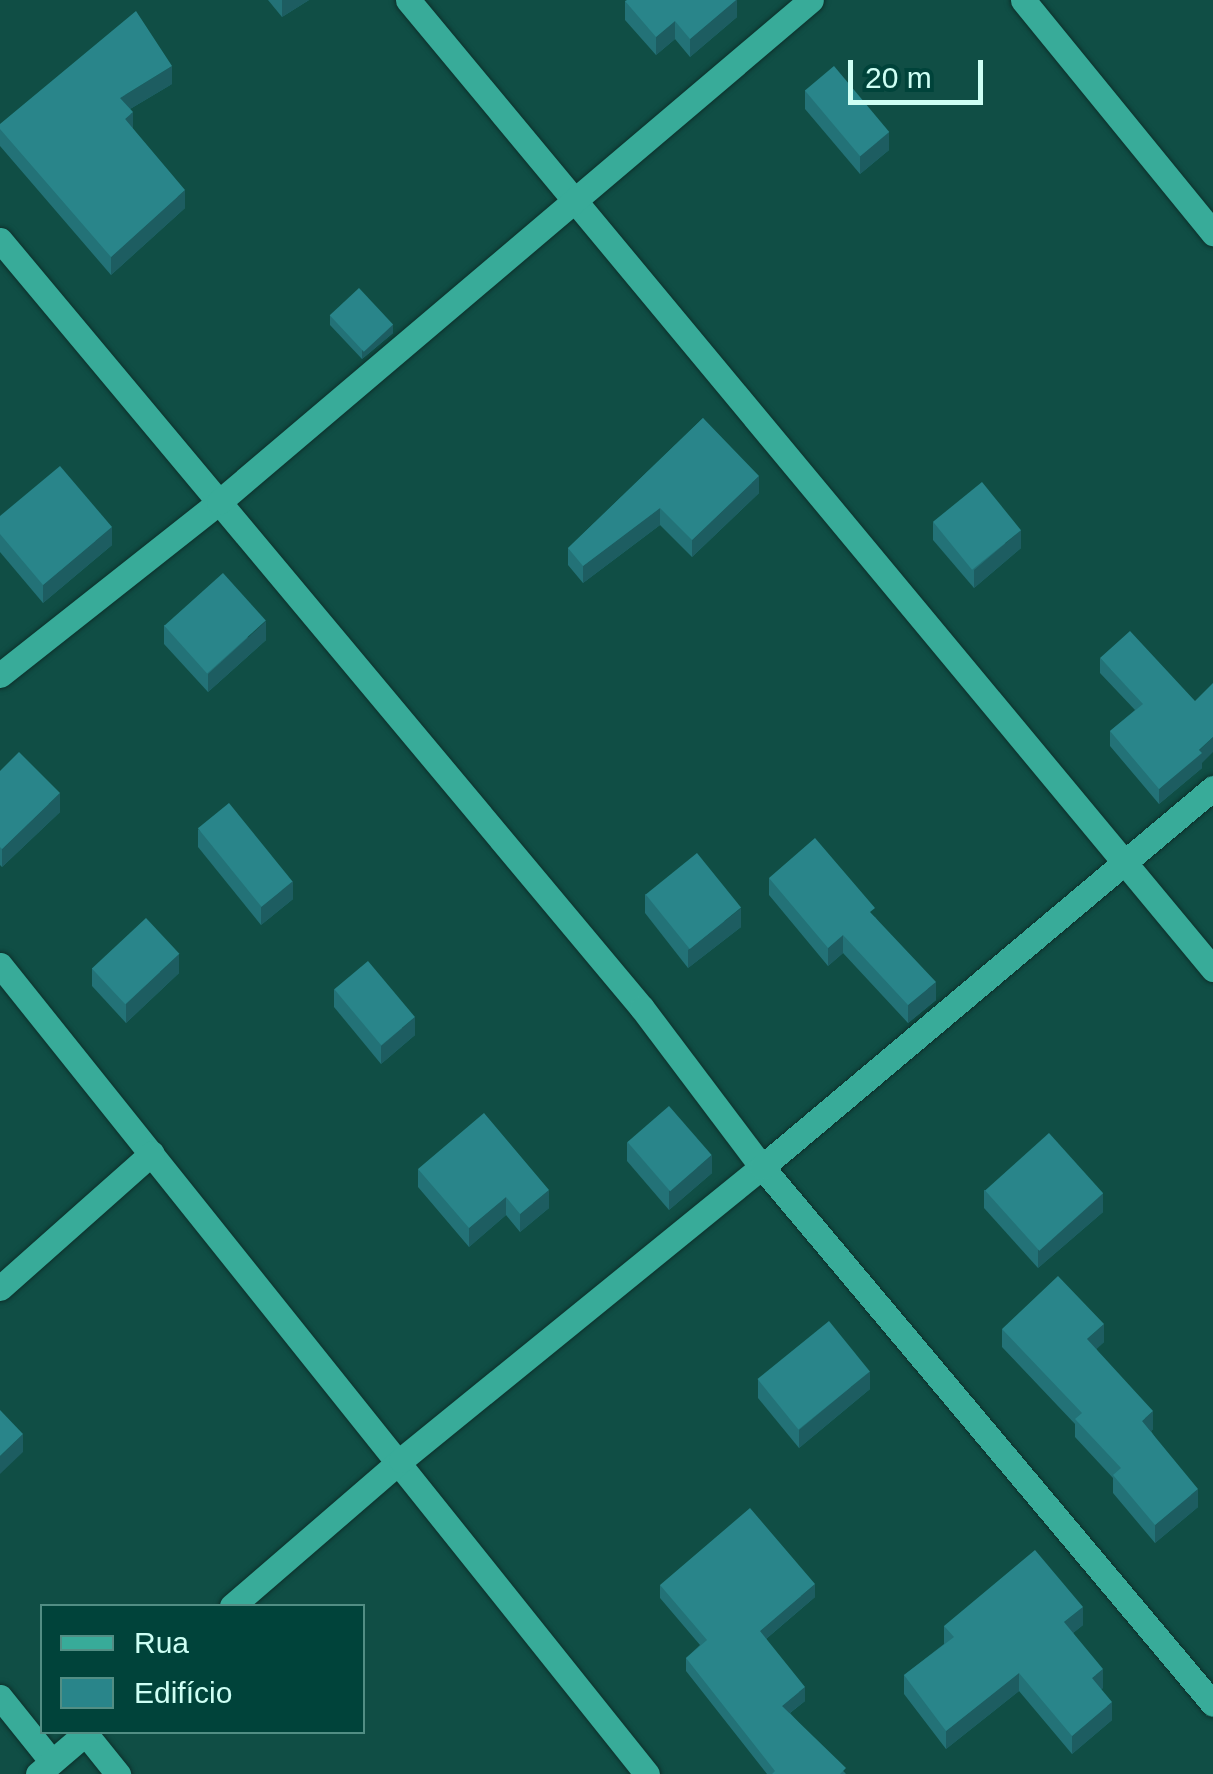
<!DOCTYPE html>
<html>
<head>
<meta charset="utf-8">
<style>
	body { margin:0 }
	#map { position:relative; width:1213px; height:1774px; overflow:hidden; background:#104e45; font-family:Helvetica,sans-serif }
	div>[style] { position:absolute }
	.roads { filter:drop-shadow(0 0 2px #0d302b) drop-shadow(0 0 2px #0d302b) }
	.minor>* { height:25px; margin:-12.5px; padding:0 12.5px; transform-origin:12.5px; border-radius:12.5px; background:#38ab99 }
	.wall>* { inset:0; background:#237277 }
	.shaded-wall>* { inset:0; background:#1d5d61 }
	.building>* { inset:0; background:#29858a; transform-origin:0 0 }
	span { translate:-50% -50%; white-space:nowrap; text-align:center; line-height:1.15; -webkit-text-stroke:10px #00433a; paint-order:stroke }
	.legend { position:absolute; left:40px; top:1604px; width:325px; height:130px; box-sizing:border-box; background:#00433a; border:2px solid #528e84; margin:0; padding:12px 18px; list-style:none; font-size:30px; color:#cefff4 }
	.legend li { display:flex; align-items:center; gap:20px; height:50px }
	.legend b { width:50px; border:2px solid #528e84 }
	.scale { position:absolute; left:848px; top:60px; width:135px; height:45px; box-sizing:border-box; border:5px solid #cefff4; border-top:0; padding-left:12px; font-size:30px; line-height:35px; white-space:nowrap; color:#cefff4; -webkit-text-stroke:8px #00433a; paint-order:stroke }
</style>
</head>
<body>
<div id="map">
	<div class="roads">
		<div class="minor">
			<div style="left:408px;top:0;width:1260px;rotate:50.28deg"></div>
			<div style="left:1023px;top:0;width:301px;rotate:50.8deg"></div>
			<div style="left:0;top:240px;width:1001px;rotate:50.11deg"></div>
			<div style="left:642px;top:1008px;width:199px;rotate:53deg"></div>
			<div style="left:762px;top:1167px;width:701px;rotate:49.97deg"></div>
			<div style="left:0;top:675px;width:279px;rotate:-38.3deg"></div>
			<div style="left:219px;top:502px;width:776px;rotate:-40.3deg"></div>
			<div style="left:0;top:965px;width:1036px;rotate:51.35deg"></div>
			<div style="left:0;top:1288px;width:203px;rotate:-41.6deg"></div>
			<div style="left:232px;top:1606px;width:223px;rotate:-40.8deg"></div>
			<div style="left:401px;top:1460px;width:465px;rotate:-39.1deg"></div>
			<div style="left:762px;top:1167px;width:589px;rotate:-40.04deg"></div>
			<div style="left:0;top:1697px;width:83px;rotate:51.3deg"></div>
			<div style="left:85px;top:1733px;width:53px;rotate:51.2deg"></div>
			<div style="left:38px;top:1774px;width:65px;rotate:-40.6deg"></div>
		</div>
	</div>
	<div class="wall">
		<div style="clip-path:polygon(268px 0,309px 0,282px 17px)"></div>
		<div style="clip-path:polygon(737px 0,737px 17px,690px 57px,675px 39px,656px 55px,625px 20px,625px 1px)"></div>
		<div style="clip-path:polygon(172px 84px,130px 109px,133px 129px,185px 208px,111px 275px,0 146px,0 124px)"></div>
		<div style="clip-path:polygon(805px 90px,889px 150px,860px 174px,805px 109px)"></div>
		<div style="clip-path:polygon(330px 315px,393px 333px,362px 359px,330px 325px)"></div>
		<div style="clip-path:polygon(703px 418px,759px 493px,692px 557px,660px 525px,583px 583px,568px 565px,568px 548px)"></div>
		<div style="clip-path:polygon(0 516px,112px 545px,43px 603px,0 552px)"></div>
		<div style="clip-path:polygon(933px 522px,1021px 548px,974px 588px,933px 540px)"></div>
		<div style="clip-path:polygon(164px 625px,266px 640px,208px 692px,164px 644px)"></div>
		<div style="clip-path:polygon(1100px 658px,1202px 763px,1202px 768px,1159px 804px,1110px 746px,1110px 731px,1135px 710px,1100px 673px)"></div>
		<div style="clip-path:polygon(0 771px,60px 812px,2px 867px,0 865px)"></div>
		<div style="clip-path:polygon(198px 829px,293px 899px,261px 925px,198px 847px)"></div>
		<div style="clip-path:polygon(769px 878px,875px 917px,936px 1000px,908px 1023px,843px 953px,828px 966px,769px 895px)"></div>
		<div style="clip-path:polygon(645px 894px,741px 927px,688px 968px,645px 913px)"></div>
		<div style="clip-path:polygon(92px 968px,179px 973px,126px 1023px,92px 986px)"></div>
		<div style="clip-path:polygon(334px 989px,415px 1035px,381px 1064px,334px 1007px)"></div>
		<div style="clip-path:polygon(627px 1142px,712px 1173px,669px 1210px,627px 1161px)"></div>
		<div style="clip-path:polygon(418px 1169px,549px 1208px,520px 1232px,506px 1215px,469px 1247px,418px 1187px)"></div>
		<div style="clip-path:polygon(984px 1190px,1103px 1212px,1038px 1268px,984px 1208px)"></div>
		<div style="clip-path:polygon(1002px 1329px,1104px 1342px,1096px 1349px,1153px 1429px,1151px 1431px,1198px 1507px,1155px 1543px,1113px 1493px,1113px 1478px,1075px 1437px,1075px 1424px,1002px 1347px)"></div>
		<div style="clip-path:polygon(758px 1380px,870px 1389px,799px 1448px,758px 1398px)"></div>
		<div style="clip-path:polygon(660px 1585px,815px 1597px,766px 1639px,805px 1701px,790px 1713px,846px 1774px,767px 1774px,686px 1671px,686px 1658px,700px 1645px,660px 1598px)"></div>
		<div style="clip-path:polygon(1083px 1625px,1073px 1633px,1103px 1688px,1101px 1689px,1112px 1720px,1072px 1754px,1019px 1691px,946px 1749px,904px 1694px,904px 1675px,944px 1644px,944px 1626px)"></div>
	</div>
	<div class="shaded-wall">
		<div style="clip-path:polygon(282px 0,309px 0,282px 17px)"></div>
		<div style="clip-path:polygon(736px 0,737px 0,737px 17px,690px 57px,690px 39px)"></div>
		<div style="clip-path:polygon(675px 21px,675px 39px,656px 55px,656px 37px)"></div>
		<div style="clip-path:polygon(172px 66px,172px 84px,120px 115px,120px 98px)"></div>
		<div style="clip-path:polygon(133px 112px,133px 130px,125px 119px)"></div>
		<div style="clip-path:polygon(889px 132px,889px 150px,860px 174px,860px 156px)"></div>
		<div style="clip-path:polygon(185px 190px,185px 208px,111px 275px,111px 257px)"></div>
		<div style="clip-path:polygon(393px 324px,393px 333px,362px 359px,362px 350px)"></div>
		<div style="clip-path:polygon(759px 476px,759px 493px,692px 557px,692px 540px)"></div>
		<div style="clip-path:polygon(660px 508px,660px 525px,583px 583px,583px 566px)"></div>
		<div style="clip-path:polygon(112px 527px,112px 545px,43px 603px,43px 585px)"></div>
		<div style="clip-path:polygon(1021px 530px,1021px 548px,974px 588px,974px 570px)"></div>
		<div style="clip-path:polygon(266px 621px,266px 640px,208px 692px,208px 674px)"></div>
		<div style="clip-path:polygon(1213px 737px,1213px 752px,1202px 763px,1202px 768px,1159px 804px,1159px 789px)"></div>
		<div style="clip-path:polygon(60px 793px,60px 812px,2px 867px,2px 849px)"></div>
		<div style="clip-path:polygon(293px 881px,293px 899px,261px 925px,261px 907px)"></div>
		<div style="clip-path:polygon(741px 908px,741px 927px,688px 968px,688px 950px)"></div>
		<div style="clip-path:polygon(843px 935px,843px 953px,828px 966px,828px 948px)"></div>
		<div style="clip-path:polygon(179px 954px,179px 973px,126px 1023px,126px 1004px)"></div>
		<div style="clip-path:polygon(936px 982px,936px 1000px,908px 1023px,908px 1005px)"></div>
		<div style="clip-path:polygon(415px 1017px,415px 1035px,381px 1064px,381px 1046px)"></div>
		<div style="clip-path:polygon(712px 1155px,712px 1173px,669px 1210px,669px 1191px)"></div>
		<div style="clip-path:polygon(549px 1190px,549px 1208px,520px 1232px,520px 1214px)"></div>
		<div style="clip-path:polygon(1103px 1193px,1103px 1212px,1038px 1268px,1038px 1250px)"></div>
		<div style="clip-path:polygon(506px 1197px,506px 1215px,469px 1247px,469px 1228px)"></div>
		<div style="clip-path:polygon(1104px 1324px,1104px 1342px,1087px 1358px,1087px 1339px)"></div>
		<div style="clip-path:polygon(870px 1371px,870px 1389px,799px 1448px,799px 1430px)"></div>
		<div style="clip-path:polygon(1153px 1411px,1153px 1429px,1142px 1439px,1142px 1421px)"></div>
		<div style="clip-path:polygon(23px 1434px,23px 1452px,0 1474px,0 1456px)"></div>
		<div style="clip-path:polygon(1198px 1489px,1198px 1507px,1155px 1543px,1155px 1525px)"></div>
		<div style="clip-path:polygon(815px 1584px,815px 1597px,760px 1644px,760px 1631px)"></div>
		<div style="clip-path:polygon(1083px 1607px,1083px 1625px,1064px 1640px,1064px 1622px)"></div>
		<div style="clip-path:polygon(1103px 1669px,1103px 1688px,1092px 1696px,1092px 1678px)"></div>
		<div style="clip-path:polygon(1019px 1673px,1019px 1691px,946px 1749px,946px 1731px)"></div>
		<div style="clip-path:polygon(805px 1687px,805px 1701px,782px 1719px,782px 1706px)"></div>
		<div style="clip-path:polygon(1112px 1702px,1112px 1720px,1072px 1754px,1072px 1736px)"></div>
	</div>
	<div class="building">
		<div style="clip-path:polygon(627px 0,736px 0,690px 39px,675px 21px,656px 37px,625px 1px)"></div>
		<div style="clip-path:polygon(136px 11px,172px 66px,120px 98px,133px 112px,125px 119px,185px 190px,111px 257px,0 129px,0 124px)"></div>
		<div style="left:834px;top:66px;width:86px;height:38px;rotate:50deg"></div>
		<div style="left:359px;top:288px;width:50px;height:40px;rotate:47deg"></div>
		<div style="clip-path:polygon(703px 418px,759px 476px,692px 540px,660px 508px,583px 566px,568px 548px)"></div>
		<div style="clip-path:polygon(60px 466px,112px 527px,43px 585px,0 534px,0 516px)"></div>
		<div style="left:982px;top:482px;width:62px;height:63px;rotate:51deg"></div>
		<div style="left:223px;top:573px;width:64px;height:79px;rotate:48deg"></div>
		<div style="clip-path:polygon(1130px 631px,1195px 701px,1213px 683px,1213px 737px,1199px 750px,1202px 753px,1159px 789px,1110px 731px,1143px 704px,1100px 658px)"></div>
		<div style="clip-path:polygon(19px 752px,60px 793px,2px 849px,0 847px,0 771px)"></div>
		<div style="left:229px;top:803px;width:101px;height:40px;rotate:51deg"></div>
		<div style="clip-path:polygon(815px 838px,875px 908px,870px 912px,936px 982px,908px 1005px,843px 935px,828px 948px,769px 878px)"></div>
		<div style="left:697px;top:853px;width:70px;height:66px;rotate:51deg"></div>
		<div style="left:146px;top:918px;width:49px;height:74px;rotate:47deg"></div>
		<div style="left:368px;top:961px;width:73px;height:44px;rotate:50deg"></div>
		<div style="left:669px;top:1106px;width:65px;height:55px;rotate:49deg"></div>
		<div style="clip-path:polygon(484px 1113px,549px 1190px,520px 1214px,506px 1197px,469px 1228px,418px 1169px)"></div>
		<div style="left:1049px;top:1133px;width:81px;height:86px;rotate:48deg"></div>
		<div style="clip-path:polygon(1058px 1276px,1104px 1324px,1087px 1339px,1153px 1411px,1142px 1421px,1198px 1489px,1155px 1525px,1113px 1475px,1121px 1468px,1075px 1419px,1082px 1413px,1002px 1329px)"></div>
		<div style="left:829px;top:1321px;width:65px;height:92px;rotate:51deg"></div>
		<div style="clip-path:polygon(0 1410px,23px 1434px,0 1456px)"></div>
		<div style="clip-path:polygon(750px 1508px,815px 1584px,760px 1631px,805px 1687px,782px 1706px,846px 1768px,840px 1774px,772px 1774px,775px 1771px,686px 1658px,707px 1640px,660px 1585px)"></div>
		<div style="clip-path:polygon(1035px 1550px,1083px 1607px,1064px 1622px,1103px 1669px,1092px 1678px,1112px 1702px,1072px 1736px,1019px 1673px,946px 1731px,904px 1675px,954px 1637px,944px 1626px)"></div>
	</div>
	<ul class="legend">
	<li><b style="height:12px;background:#38ab99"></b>Rua</li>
	<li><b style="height:28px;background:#29858a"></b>Edifício</li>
	</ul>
	<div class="scale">20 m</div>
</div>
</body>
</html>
